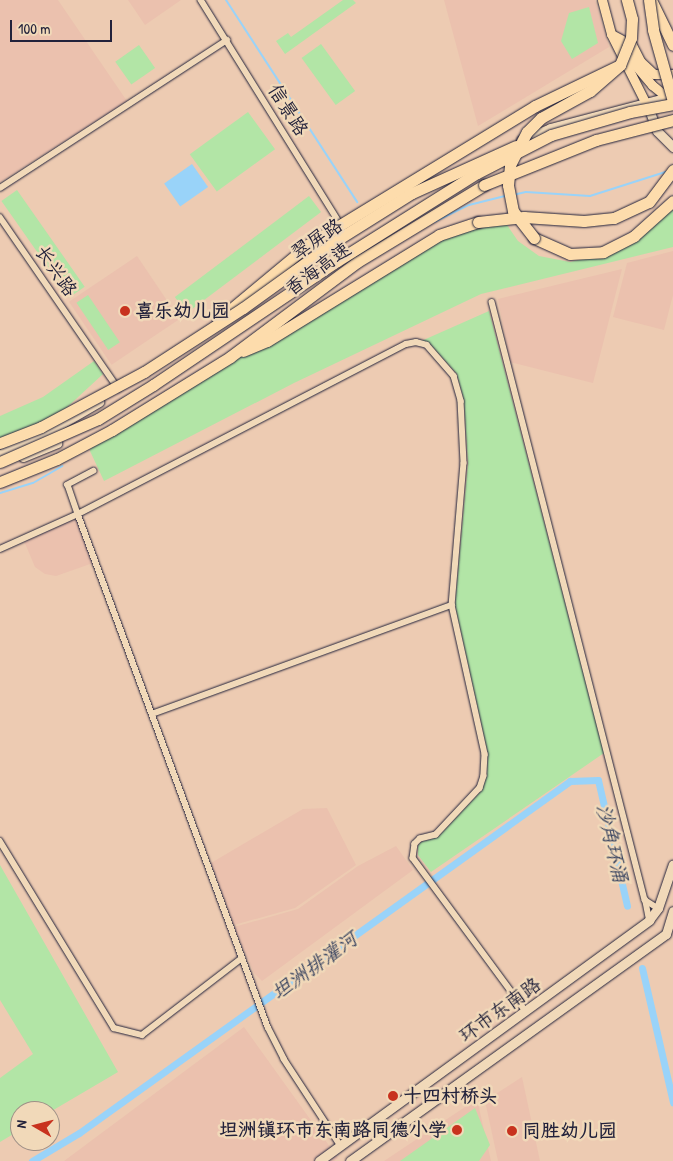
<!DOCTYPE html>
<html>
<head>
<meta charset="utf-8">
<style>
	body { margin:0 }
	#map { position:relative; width:673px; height:1161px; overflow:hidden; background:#edcbb2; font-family:"Patrick Hand","LXGW WenKai TC",sans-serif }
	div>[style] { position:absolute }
	.built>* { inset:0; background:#ebc1ae; transform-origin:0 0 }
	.green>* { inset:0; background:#b2e5a6; transform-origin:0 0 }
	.water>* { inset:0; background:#99d3f9; transform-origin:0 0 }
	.stream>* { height:2px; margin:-1px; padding:0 1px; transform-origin:1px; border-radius:1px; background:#99d3f9 }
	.canal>* { height:7px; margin:-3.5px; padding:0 3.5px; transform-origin:3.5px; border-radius:3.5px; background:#99d3f9 }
	.roads { filter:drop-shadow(0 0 1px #22223b) drop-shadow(0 0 1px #22223b) }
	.minor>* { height:5.5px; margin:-2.75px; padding:0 2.75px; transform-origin:2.75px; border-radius:2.75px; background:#f1d9b9 }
	.secondary>* { height:9px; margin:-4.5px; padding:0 4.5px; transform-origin:4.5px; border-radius:4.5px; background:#f1d9b9 }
	.primary>* { height:9px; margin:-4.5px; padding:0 4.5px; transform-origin:4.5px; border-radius:4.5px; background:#fddcac }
	.motorway>* { height:11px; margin:-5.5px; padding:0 5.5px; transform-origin:5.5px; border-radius:5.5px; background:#fddcac }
	.bridges { filter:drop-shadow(0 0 1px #22223b) drop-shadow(0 0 1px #22223b) }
	.motorway-bridge>* { height:11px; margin:-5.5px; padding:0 5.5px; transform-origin:5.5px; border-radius:5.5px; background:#fddcac }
	.dots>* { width:14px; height:14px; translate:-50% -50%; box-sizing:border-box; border:2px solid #f1d9b9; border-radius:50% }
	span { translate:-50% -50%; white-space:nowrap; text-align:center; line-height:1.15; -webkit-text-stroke:5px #f1d9b9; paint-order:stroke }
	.street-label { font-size:19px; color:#22223b }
	.poi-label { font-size:19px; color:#22223b; font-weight:700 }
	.left { translate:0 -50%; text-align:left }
	.right { translate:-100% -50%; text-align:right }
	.water-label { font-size:20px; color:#3a4561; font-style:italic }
	.north { position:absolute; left:10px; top:1101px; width:50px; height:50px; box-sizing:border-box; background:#f1d9b9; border:1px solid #9e9087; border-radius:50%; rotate:278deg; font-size:14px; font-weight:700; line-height:20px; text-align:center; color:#22223b }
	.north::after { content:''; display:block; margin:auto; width:18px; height:22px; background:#c8321e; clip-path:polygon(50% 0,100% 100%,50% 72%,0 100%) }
	.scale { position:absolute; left:10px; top:20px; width:102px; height:22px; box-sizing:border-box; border:2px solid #22223b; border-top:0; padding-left:6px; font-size:15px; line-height:18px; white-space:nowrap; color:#22223b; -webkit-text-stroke:4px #f1d9b9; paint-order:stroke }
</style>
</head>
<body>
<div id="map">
	<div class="built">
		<div style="clip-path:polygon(0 0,58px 0,127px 101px,0 182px)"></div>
		<div style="clip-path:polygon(128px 0,181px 0,145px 25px)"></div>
		<div style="clip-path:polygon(444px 0,595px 0,609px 47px,478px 126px)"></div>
		<div style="clip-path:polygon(673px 251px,673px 295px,664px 330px,613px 317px,627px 263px)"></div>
		<div style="left:137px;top:256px;width:76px;height:82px;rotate:56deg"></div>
		<div style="clip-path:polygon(622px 269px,593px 383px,510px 362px,498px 299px)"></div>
		<div style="clip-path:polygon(77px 516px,93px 563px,56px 576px,45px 574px,35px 567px,24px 541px)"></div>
		<div style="clip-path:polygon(327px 808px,356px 865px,295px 908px,234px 925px,211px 863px,303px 809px)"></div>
		<div style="clip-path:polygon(396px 846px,413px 870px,262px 981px,254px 973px,234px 927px,298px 909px,358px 866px)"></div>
		<div style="clip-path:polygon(244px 1027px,338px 1158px,334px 1161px,64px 1161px)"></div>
		<div style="clip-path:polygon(522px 1077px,540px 1161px,498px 1161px,485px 1101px)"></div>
		<div style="clip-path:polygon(477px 1099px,491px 1161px,384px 1161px)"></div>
	</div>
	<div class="green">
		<div style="clip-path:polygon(343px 0,353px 0,356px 3px,285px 54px,276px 41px,288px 33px,291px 37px)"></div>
		<div style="clip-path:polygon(589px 7px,598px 43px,572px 59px,561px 41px,569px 13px)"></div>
		<div style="left:321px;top:44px;width:58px;height:24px;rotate:54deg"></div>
		<div style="left:139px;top:45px;width:28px;height:29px;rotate:55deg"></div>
		<div style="left:248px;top:112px;width:46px;height:72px;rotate:54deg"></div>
		<div style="left:17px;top:190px;width:118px;height:19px;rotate:55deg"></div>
		<div style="left:309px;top:196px;width:20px;height:168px;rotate:53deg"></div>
		<div style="clip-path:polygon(673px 208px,673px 247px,481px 294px,294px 383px,104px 481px,90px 451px,91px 446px,352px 288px,471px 225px,505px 222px,518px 241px,539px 256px,570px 262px,612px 252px)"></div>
		<div style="left:88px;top:295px;width:57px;height:14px;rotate:56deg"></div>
		<div style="clip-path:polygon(489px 311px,604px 753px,431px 872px,418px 855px,418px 846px,421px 842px,438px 837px,482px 790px,487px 776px,488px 754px,455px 605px,468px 463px,464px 401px,457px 374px,429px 343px,419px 342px)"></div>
		<div style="clip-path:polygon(94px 361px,103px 374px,49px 424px,0 443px,0 416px,43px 397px)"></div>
		<div style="clip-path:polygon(0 865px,118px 1072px,50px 1112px,20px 1111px,20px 1130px,0 1142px,0 1078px,33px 1054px,0 1000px)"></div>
		<div style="clip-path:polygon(475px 1108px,490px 1145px,479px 1161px,400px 1161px)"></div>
	</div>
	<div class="water">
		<div style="left:192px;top:164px;width:28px;height:34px;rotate:55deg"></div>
	</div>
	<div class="stream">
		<div style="left:226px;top:0;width:241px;rotate:57deg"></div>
		<div style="left:513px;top:195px;width:13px;rotate:-13deg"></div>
		<div style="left:526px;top:192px;width:64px;rotate:3.6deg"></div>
		<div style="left:590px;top:196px;width:79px;rotate:-17.7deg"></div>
		<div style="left:434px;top:222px;width:39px;rotate:-26deg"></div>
		<div style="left:469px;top:205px;width:38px;rotate:-14deg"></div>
		<div style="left:0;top:493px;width:34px;rotate:-17deg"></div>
		<div style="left:33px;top:483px;width:34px;rotate:-30deg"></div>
	</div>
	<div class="canal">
		<div style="left:642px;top:968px;width:138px;rotate:77deg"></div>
		<div style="left:32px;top:1161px;width:55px;rotate:-30.8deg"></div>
		<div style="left:79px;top:1133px;width:604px;rotate:-35.64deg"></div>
		<div style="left:570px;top:781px;width:28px;rotate:-2deg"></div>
		<div style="left:598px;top:780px;width:129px;rotate:77deg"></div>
	</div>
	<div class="roads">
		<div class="minor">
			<div style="left:201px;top:0;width:265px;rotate:58.1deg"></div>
			<div style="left:0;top:188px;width:271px;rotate:-33.1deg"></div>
			<div style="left:0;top:217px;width:208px;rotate:55.4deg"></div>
			<div style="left:492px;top:302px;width:617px;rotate:75.65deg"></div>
			<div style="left:94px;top:471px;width:30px;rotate:152deg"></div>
			<div style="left:68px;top:485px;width:31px;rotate:71deg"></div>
			<div style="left:78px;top:514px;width:547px;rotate:69.68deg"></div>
			<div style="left:268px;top:1027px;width:36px;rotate:63deg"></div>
			<div style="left:284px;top:1059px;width:104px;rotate:56.8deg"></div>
			<div style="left:0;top:549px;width:85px;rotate:-24.2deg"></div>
			<div style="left:78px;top:514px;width:369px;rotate:-27.4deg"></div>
			<div style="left:406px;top:344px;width:10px;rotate:-11deg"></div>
			<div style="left:416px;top:342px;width:11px;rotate:15deg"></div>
			<div style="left:427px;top:345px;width:41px;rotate:48.9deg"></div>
			<div style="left:454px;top:376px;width:26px;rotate:74deg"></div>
			<div style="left:461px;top:401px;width:62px;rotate:87.2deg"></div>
			<div style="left:464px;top:463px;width:143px;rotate:94.8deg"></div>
			<div style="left:452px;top:605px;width:153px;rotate:77.5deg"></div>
			<div style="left:485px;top:754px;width:22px;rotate:93deg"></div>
			<div style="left:484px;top:776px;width:13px;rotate:108deg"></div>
			<div style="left:480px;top:788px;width:64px;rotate:133.1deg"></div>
			<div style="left:436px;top:835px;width:16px;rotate:166deg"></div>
			<div style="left:420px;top:839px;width:7px;rotate:135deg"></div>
			<div style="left:415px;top:844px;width:14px;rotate:98deg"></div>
			<div style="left:413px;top:858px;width:190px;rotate:53.6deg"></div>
			<div style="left:152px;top:714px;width:319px;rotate:-20deg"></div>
			<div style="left:0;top:841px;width:219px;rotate:58.6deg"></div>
			<div style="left:114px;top:1028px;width:29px;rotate:14deg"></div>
			<div style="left:142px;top:1035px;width:126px;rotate:-37.6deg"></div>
			<div style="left:649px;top:920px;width:20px;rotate:-101deg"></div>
			<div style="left:645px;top:900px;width:15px;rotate:32deg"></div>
		</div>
		<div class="secondary">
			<div style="left:650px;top:112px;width:20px;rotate:70deg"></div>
			<div style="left:657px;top:131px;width:23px;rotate:45deg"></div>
			<div style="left:521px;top:140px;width:31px;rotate:-22deg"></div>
			<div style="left:550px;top:128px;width:126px;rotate:-14.7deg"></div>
			<div style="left:0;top:454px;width:56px;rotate:-25.2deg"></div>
			<div style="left:51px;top:430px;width:56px;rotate:-30.3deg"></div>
			<div style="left:23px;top:457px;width:37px;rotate:-22deg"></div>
			<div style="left:319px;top:1161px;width:409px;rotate:-36.1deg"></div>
			<div style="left:649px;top:920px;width:15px;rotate:-53deg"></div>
			<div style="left:658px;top:908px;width:46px;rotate:-71.2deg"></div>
			<div style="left:350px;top:1161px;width:389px;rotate:-35.7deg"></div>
			<div style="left:666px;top:934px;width:24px;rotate:-73deg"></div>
		</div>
		<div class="primary">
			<div style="left:602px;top:0;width:35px;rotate:75deg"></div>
			<div style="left:611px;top:34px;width:87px;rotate:63.4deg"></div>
			<div style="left:611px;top:34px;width:24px;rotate:28deg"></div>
			<div style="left:632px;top:45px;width:18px;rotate:63deg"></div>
			<div style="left:640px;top:61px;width:19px;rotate:43deg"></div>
			<div style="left:654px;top:74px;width:19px"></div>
			<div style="left:625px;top:53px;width:42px;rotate:49.8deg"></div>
			<div style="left:652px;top:85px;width:27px;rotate:39deg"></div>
		</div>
		<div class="motorway">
			<div style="left:651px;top:0;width:50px;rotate:63.9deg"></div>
			<div style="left:534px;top:238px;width:39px;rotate:24deg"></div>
			<div style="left:570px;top:254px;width:33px;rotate:-3deg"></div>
			<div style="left:603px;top:252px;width:35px;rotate:-27deg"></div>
			<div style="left:634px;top:236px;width:52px;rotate:-41.9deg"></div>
			<div style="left:218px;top:320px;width:117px;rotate:-39.8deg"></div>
			<div style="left:308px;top:245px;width:28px;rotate:-32deg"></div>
			<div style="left:243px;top:351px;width:26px;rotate:-23deg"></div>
			<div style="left:267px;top:341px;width:202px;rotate:-31.6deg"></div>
			<div style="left:439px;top:235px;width:41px;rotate:-18.4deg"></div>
			<div style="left:0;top:482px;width:61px;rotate:-22deg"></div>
			<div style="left:57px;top:459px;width:62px;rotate:-27.8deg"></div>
			<div style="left:112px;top:430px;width:139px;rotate:-31.7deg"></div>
			<div style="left:230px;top:357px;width:159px;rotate:-36.8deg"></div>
			<div style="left:357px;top:262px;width:149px;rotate:-31.2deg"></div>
		</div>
	</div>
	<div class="bridges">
		<div class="motorway-bridge">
			<div style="left:649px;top:0;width:30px;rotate:82deg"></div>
			<div style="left:653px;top:30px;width:74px;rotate:74.3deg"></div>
			<div style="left:484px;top:185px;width:121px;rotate:-21.9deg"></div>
			<div style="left:596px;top:140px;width:80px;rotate:-14.6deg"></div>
			<div style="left:478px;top:222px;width:46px;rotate:-6.2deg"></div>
			<div style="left:524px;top:217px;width:60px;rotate:3.8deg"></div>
			<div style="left:584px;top:221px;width:30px;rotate:-6deg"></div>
			<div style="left:614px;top:218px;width:38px;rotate:-25deg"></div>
			<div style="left:649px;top:202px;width:40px;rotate:-53deg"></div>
			<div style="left:332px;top:230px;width:238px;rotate:-31.4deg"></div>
			<div style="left:535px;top:106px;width:94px;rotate:-25.8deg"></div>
			<div style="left:534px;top:238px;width:34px;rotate:-128deg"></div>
			<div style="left:513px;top:211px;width:26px;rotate:-101deg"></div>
			<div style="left:508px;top:185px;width:20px;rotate:-84deg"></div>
			<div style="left:510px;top:165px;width:37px;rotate:-63deg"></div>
			<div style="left:527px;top:132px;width:20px;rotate:-45deg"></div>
			<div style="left:541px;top:118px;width:56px;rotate:-28.9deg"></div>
			<div style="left:590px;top:91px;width:40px;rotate:-41deg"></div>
			<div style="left:620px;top:65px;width:29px;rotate:-68deg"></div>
			<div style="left:631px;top:38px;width:19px;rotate:-87deg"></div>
			<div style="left:632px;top:19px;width:20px;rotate:-105deg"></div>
			<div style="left:0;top:443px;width:44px;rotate:-21.3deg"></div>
			<div style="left:41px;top:427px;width:117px;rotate:-28.1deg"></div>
			<div style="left:144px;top:372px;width:118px;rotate:-32.9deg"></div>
			<div style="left:243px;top:308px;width:120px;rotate:-35.8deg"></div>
			<div style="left:340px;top:238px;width:85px;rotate:-32deg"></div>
			<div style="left:412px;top:193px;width:114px;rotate:-24.3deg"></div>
			<div style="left:0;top:462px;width:107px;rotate:-23.7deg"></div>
			<div style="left:98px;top:419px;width:65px;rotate:-31.7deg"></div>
			<div style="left:153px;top:385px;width:222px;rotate:-34deg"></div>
			<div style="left:337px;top:261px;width:165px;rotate:-32.2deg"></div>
			<div style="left:477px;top:173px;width:83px;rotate:-27.2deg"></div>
			<div style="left:551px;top:135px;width:82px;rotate:-16.2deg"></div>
			<div style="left:630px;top:112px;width:44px;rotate:-10.5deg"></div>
		</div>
	</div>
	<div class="dots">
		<div style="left:125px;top:311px;background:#c8321e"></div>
		<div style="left:393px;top:1096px;background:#c8321e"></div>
		<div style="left:457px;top:1130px;background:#c8321e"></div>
		<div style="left:512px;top:1131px;background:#c8321e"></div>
	</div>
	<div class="street-label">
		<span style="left:288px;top:110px;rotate:58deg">信景路</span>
		<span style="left:317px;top:239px;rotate:-34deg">翠屏路</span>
		<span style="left:318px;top:269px;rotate:-36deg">香海高速</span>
		<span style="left:56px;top:271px;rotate:55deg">长兴路</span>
		<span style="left:500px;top:1010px;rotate:-36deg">环市东南路</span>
	</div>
	<div class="poi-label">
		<span class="left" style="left:135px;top:311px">喜乐幼儿园</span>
		<span class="left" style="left:403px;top:1096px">十四村桥头</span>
		<span class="right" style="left:447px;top:1130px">坦洲镇环市东南路同德小学</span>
		<span class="left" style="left:522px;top:1131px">同胜幼儿园</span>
	</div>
	<div class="water-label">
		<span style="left:613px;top:843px;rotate:77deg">沙角环涌</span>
		<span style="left:314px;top:965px;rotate:-36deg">坦洲排灌河</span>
	</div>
	<div class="north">N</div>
	<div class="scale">100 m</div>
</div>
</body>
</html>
